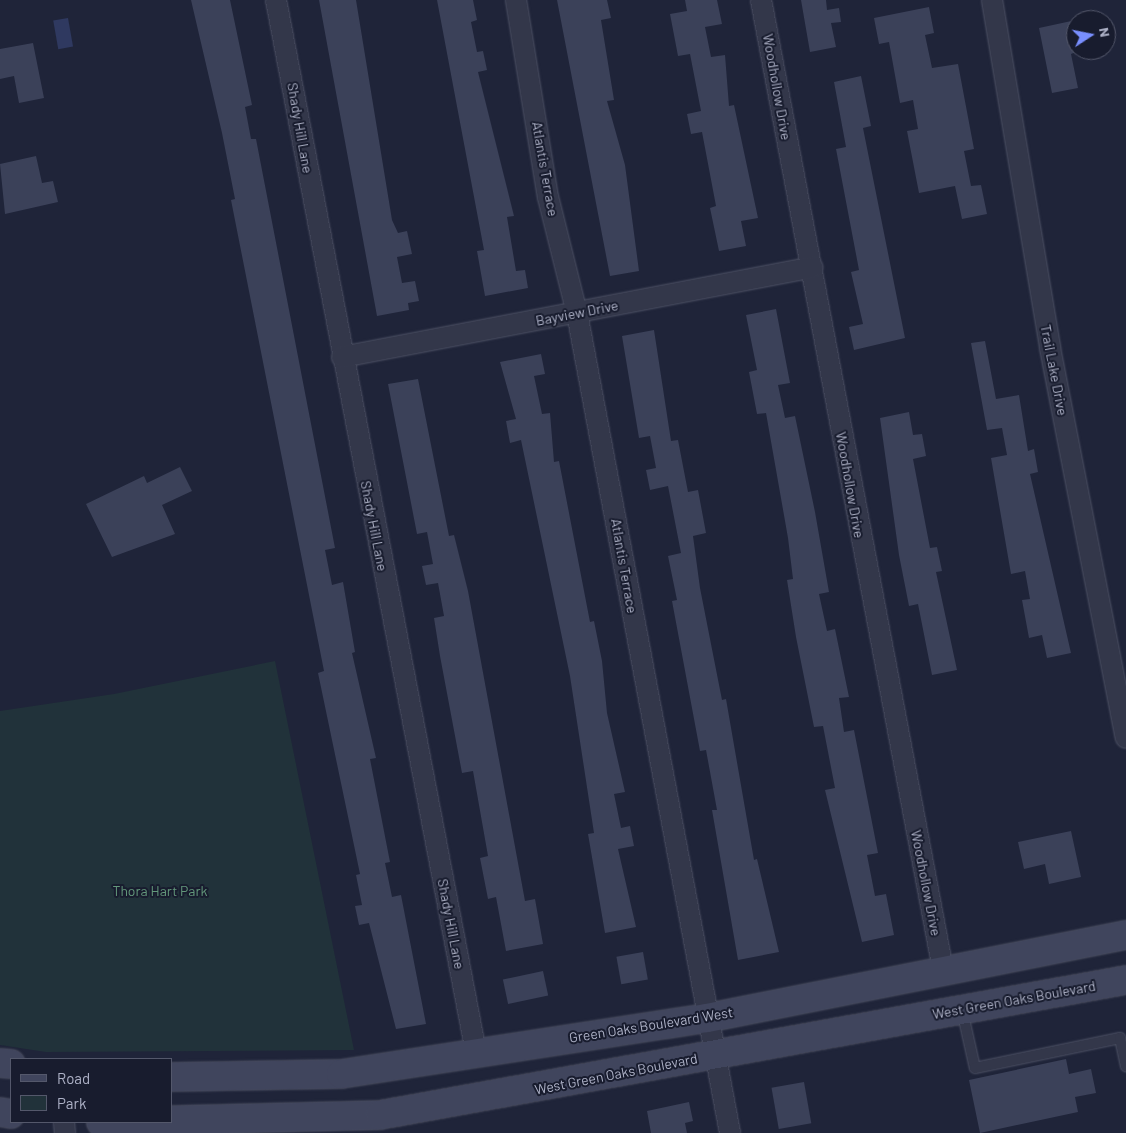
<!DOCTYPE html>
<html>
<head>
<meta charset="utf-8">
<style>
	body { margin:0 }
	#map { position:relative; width:1126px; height:1133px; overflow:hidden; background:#1f2439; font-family:Barlow,sans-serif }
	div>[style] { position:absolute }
	.green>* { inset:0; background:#21323a }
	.water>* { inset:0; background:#2f3960; transform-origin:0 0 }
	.building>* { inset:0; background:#3b4159; transform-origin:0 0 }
	.roads { filter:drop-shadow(0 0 1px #4d5164) drop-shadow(0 0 1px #4d5164) }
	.service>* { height:10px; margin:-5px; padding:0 5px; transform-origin:5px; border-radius:5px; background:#33374a }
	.minor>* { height:20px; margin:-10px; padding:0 10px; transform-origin:10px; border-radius:10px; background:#33374a }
	.secondary>* { height:28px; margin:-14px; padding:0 14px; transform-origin:14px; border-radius:14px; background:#40455d }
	span { translate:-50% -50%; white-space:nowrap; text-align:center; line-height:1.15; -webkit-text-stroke:4px #181c2e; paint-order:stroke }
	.street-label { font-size:14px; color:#adb1c6 }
	.park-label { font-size:14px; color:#63987b }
	.legend { position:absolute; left:10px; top:1058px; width:162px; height:65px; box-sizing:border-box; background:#181c2e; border:1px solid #54586b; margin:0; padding:6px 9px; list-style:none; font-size:15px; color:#adb1c6 }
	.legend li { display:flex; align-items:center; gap:10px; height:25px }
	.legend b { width:25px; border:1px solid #54586b }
	.north { position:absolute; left:1066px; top:10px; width:50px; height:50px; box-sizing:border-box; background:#181c2e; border:1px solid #54586b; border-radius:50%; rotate:79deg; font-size:14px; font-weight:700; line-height:20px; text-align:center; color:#adb1c6 }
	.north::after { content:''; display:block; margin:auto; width:18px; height:22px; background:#798fff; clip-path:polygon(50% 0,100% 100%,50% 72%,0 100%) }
</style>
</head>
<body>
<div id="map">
	<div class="green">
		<div style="clip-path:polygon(275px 661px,354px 1050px,46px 1052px,0 1045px,0 711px,114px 694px)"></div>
	</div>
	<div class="water">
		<div style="left:68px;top:18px;width:29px;height:15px;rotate:80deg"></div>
	</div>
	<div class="building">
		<div style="clip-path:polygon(191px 0,230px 0,252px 105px,245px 107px,251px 139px,256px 139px,335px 548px,325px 550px,332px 585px,343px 582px,355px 652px,352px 653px,376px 758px,370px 759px,390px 862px,385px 863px,392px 897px,401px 895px,426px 1024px,396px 1029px,369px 923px,359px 925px,355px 906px,362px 905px,356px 875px,360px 874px,318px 673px,324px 671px,231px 200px,235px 199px,222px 133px)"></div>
		<div style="clip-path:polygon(319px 0,356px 0,392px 220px,398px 233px,407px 231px,412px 254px,397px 257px,402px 283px,415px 281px,419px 301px,408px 303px,409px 310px,377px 316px)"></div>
		<div style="clip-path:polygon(437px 0,473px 0,477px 20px,471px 22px,477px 52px,483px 51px,487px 70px,478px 72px,514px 216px,507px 217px,516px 271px,525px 270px,528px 288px,485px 296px,477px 251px,484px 250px)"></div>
		<div style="clip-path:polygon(557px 0,607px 0,611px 18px,601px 20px,614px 100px,607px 101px,625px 165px,639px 271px,610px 276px)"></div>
		<div style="clip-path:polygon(685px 0,717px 0,722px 24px,705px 27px,711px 57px,725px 55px,729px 106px,734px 105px,758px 218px,741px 221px,746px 246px,719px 251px,710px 208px,716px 206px,702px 132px,691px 134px,687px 114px,701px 111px,690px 54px,678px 56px,670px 14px,687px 11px)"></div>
		<div style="clip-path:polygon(801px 0,826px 0,827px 10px,839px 8px,841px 22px,831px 23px,836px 47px,810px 52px)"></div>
		<div style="clip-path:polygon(929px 7px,934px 33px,925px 35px,932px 68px,958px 64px,974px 149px,964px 151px,971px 186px,981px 185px,987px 214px,962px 219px,955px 186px,919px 193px,907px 131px,918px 129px,913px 100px,900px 103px,889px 42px,879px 44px,874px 18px)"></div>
		<div style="clip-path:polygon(1076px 20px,1076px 52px,1071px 54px,1078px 88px,1052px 93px,1039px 28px)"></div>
		<div style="clip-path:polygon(33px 43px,44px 98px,19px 103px,14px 76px,0 79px,0 49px)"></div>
		<div style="clip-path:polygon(861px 76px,871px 126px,863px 128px,905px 338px,854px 350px,849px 327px,863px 324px,851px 272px,859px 270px,836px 149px,846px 147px,834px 82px)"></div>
		<div style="clip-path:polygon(36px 156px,42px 183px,53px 181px,58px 202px,5px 214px,0 164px)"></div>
		<div style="clip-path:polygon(776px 309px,790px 383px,778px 385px,785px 418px,795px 416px,815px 512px,829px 592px,819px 594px,827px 631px,835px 629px,849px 697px,839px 698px,844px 732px,854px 730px,878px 853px,867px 855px,875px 896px,886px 894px,894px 935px,862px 942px,825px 790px,835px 788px,823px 726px,814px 727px,796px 637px,787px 580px,793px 579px,788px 538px,766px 413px,757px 414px,749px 372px,757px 370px,746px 315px)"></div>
		<div style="clip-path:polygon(654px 330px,671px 441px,678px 440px,688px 492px,698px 490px,706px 533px,693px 536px,700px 588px,722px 700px,726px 699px,754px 860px,757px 859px,779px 952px,738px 960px,712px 810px,717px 810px,706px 750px,700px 751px,672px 601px,677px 600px,668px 556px,681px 553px,668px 486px,650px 490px,646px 470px,656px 468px,650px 436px,639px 438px,622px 336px)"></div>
		<div style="clip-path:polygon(985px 341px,996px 399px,1019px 395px,1028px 451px,1034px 449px,1038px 472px,1030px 474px,1071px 653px,1047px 658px,1042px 635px,1029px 638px,1022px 600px,1030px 599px,1025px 571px,1011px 574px,991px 458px,1007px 455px,1002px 428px,987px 430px,971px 343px)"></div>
		<div style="clip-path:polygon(541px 354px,545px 374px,534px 376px,542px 414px,550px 413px,554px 462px,559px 461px,590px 622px,594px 621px,602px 661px,607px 713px,625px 792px,614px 794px,621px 828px,630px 826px,634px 846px,618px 849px,636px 927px,605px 933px,588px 834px,594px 833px,570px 676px,521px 440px,510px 443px,506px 421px,516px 419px,500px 362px)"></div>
		<div style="clip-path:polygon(418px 379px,449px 536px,454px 535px,468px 591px,525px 901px,535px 899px,543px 944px,506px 951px,496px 897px,488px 899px,480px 858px,488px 856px,473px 771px,462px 773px,440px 656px,434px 618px,444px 616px,438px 583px,426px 585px,422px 566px,433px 564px,427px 532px,417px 534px,388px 384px)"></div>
		<div style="clip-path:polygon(909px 412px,913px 435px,922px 434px,926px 456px,913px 459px,930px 548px,937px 547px,942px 571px,936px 572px,957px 670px,932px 675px,918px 604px,909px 606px,899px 555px,880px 418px)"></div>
		<div style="clip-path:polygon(180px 467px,192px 491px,162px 505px,175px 534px,112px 557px,86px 504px,144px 476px,147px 483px)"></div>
		<div style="clip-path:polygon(1071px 831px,1081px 877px,1049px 884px,1045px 864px,1024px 869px,1018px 842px)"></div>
		<div style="left:643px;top:952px;width:28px;height:27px;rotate:80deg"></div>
		<div style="left:543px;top:971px;width:25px;height:41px;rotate:78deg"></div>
		<div style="clip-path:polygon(1066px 1059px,1069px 1074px,1091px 1069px,1096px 1093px,1075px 1097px,1078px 1112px,980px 1133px,969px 1080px)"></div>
		<div style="left:804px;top:1082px;width:42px;height:33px;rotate:80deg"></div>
		<div style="clip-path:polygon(689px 1102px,693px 1121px,685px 1123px,687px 1133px,651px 1133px,647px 1111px)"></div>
	</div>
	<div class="roads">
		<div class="service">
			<div style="left:962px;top:1010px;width:59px;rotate:77.4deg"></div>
			<div style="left:975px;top:1068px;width:148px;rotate:-11.7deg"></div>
			<div style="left:1120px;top:1038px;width:29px;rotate:78deg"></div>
		</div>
		<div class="minor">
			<div style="left:276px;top:0;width:1071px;rotate:79.24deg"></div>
			<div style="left:516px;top:0;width:200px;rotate:80.8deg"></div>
			<div style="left:548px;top:197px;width:120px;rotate:76deg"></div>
			<div style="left:577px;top:313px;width:834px;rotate:79.43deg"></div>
			<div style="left:761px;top:0;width:987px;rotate:79.37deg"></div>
			<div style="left:992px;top:0;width:353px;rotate:80.5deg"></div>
			<div style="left:1050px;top:348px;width:397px;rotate:79deg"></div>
			<div style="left:342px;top:357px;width:479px;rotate:-10.8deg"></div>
			<div style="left:64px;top:1122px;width:11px;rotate:85deg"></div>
		</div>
		<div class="secondary">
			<div style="left:0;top:1063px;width:11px;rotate:5deg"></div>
			<div style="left:171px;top:1077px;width:170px;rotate:-1deg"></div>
			<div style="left:341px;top:1074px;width:370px;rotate:-8.7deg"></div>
			<div style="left:707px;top:1018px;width:427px;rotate:-11.2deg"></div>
			<div style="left:0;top:1112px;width:11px;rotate:10deg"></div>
			<div style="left:101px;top:1122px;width:279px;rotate:-1.4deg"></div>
			<div style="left:380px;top:1115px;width:758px;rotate:-10.26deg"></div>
		</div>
	</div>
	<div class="street-label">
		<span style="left:777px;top:87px;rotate:80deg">Woodhollow Drive</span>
		<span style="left:300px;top:128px;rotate:80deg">Shady Hill Lane</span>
		<span style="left:545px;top:169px;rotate:80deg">Atlantis Terrace</span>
		<span style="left:577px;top:313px;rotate:-11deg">Bayview Drive</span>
		<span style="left:1054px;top:370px;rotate:79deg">Trail Lake Drive</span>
		<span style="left:850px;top:485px;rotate:80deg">Woodhollow Drive</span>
		<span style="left:374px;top:526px;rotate:79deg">Shady Hill Lane</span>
		<span style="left:624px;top:566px;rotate:80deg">Atlantis Terrace</span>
		<span style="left:926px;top:883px;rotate:79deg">Woodhollow Drive</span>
		<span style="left:451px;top:924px;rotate:79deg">Shady Hill Lane</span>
		<span style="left:1014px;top:1000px;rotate:-10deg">West Green Oaks Boulevard</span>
		<span style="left:651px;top:1025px;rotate:-9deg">Green Oaks Boulevard West</span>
		<span style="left:616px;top:1074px;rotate:-11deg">West Green Oaks Boulevard</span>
	</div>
	<div class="park-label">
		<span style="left:160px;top:891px">Thora Hart Park</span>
	</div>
	<ul class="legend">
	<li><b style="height:6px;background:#40455d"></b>Road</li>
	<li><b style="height:14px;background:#21323a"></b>Park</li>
	</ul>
	<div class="north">N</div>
</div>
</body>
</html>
